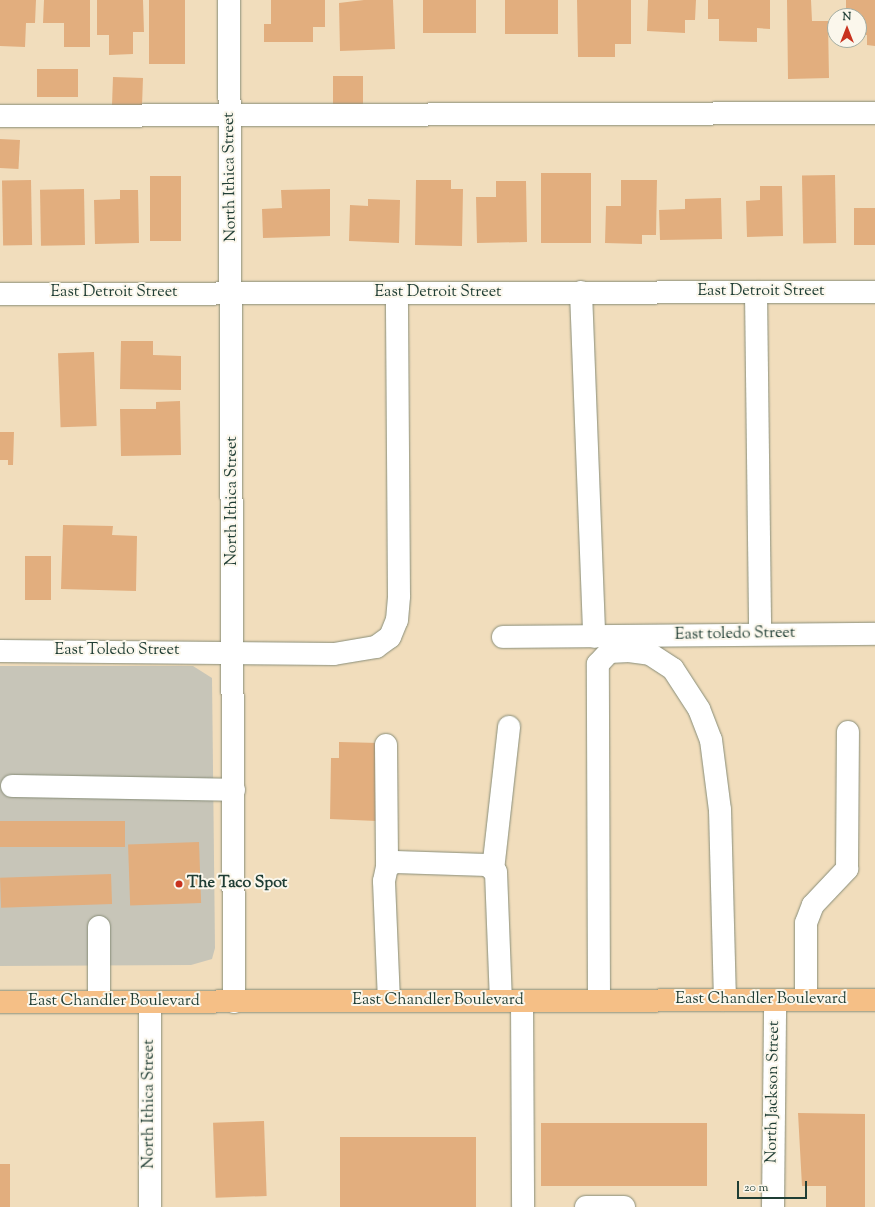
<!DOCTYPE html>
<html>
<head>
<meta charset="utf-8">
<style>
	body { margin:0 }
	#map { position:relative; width:875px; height:1207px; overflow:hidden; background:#f1ddbc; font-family:"Sorts Mill Goudy",serif }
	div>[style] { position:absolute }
	.industrial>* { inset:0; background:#c7c5b8 }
	.building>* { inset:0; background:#e2ae7e; transform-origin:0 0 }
	.roads { filter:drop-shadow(0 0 1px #888d78) drop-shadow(0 0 1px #888d78) }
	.minor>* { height:22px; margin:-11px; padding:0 11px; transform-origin:11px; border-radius:11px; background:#fff }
	.major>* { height:22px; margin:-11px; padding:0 11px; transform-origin:11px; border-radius:11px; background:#f5bf86 }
	.dots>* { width:11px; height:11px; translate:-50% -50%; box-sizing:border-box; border:2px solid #fbf7ec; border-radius:50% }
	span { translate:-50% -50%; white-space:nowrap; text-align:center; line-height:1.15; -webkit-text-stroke:4px #fbf7ec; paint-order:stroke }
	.street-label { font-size:16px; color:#1f3d34 }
	.poi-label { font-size:16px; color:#1f3d34; font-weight:700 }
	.left { translate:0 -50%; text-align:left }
	.north { position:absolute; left:827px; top:8px; width:40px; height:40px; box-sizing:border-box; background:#fbf7ec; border:1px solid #a3ada2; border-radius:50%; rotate:0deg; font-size:11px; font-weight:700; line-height:16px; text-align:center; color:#1f3d34 }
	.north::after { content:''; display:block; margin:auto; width:14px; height:18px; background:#c8321e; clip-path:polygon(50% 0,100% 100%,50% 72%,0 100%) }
	.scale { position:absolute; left:737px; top:1181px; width:70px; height:18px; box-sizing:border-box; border:2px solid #1f3d34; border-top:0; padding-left:5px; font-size:12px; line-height:14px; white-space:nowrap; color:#1f3d34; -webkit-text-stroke:3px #fbf7ec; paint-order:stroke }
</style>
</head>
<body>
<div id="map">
	<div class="industrial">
		<div style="clip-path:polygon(0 666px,193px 666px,212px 678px,215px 948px,212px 959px,191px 965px,0 966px)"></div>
	</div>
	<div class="building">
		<div style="clip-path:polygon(0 0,36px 0,35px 23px,26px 23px,25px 47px,0 46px)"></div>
		<div style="clip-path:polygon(44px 0,90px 0,90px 47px,64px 47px,64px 23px,43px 23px)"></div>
		<div style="clip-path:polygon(97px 0,143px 0,144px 32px,133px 32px,133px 54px,109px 55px,109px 35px,97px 35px)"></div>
		<div style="left:149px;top:0;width:36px;height:64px"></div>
		<div style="clip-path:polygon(271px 0,325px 0,325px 27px,313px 27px,313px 42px,264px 42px,264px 24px,271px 24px)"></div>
		<div style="clip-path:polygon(364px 0,393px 0,395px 49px,340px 51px,339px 3px)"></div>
		<div style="left:423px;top:0;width:53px;height:33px"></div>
		<div style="left:505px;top:0;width:53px;height:34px"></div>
		<div style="clip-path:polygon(577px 0,631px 0,631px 44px,615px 44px,615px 57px,578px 57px)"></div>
		<div style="clip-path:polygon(648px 0,696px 0,695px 20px,685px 20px,685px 33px,647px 31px)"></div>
		<div style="clip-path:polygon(708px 0,770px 0,770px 29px,757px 28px,757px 42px,719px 41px,719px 19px,708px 19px)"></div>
		<div style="clip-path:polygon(787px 0,811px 0,812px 21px,828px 21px,829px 78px,788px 79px)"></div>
		<div style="clip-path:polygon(846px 0,875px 0,875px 46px,867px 45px,867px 35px,859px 35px,859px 16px,846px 16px)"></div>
		<div style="left:37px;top:69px;width:41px;height:28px"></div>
		<div style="left:333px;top:76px;width:30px;height:31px"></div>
		<div style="left:113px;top:77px;width:30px;height:28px;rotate:2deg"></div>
		<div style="left:0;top:139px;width:20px;height:29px;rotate:3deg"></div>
		<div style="left:541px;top:173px;width:50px;height:70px"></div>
		<div style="left:835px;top:175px;width:68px;height:33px;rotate:89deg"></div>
		<div style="left:150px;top:176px;width:31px;height:65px"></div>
		<div style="left:31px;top:180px;width:65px;height:29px;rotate:89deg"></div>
		<div style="clip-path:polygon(416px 180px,451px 180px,451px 189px,463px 189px,462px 246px,415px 245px)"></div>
		<div style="clip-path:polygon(621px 180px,657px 180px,656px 235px,642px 235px,642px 244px,605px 243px,606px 206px,621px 206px)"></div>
		<div style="clip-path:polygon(496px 181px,526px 181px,527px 242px,477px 243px,476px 197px,496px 197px)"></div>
		<div style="clip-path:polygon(760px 186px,782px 186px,783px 236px,747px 237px,746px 201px,760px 200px)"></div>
		<div style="left:84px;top:189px;width:56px;height:44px;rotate:89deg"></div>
		<div style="clip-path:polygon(330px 189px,330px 236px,263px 238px,262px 209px,282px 208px,281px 190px)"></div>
		<div style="clip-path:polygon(120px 190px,138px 190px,139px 243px,95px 244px,94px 200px,120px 199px)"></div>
		<div style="clip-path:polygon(721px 198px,722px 239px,660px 240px,659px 210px,685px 209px,685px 199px)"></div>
		<div style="clip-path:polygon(368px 199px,400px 200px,399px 243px,349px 241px,350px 205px,368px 206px)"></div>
		<div style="left:875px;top:208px;width:37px;height:21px;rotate:90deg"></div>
		<div style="clip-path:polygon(121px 341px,153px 341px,153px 355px,181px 356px,181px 390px,120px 389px)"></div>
		<div style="left:94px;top:352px;width:74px;height:36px;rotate:88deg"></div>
		<div style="clip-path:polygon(180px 401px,181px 455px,121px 456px,120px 409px,156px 409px,156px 402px)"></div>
		<div style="clip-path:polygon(0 432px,14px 432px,13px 465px,8px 465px,8px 460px,0 460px)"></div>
		<div style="clip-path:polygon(63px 525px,113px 526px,112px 535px,137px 536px,136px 591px,61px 589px)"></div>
		<div style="left:25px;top:556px;width:26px;height:44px"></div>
		<div style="clip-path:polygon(339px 742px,379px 743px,377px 821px,330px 819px,331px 758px,339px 758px)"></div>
		<div style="left:0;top:821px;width:125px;height:26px"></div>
		<div style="left:199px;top:842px;width:61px;height:71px;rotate:88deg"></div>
		<div style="left:111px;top:874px;width:30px;height:111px;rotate:88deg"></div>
		<div style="clip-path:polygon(798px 1113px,865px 1114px,865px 1207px,826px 1207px,826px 1186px,802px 1186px)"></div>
		<div style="left:264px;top:1121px;width:75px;height:51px;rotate:88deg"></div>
		<div style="left:541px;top:1123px;width:166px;height:63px"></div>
		<div style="left:340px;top:1137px;width:136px;height:70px"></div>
		<div style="left:0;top:1164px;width:10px;height:43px"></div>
	</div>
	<div class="roads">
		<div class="minor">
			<div style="left:229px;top:0;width:1002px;rotate:89.71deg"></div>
			<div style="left:0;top:116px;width:875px;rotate:-0.2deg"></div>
			<div style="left:581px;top:292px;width:345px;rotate:87.8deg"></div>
			<div style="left:756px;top:292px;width:342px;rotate:89.3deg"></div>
			<div style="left:0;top:294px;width:875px;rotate:-0.13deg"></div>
			<div style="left:503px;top:637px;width:372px;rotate:-0.5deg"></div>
			<div style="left:0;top:651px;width:334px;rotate:0.5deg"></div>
			<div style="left:334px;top:654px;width:43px;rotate:-9.5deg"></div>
			<div style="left:376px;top:647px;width:17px;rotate:-36deg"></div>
			<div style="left:390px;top:637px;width:18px;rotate:-68deg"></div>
			<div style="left:397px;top:620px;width:24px;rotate:-85deg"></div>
			<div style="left:399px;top:596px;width:303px;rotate:-90.4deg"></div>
			<div style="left:386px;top:745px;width:122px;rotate:89.5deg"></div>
			<div style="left:12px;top:786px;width:222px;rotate:1deg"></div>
			<div style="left:493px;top:870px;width:144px;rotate:-83.6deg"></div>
			<div style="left:99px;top:927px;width:75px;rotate:90deg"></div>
			<div style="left:806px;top:1000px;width:77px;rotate:-90deg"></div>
			<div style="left:806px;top:923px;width:19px;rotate:-69deg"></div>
			<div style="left:813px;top:905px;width:50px;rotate:-46.6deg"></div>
			<div style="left:847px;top:869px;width:137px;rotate:-89.6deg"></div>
			<div style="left:389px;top:1001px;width:120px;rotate:-92.4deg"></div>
			<div style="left:384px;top:881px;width:14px;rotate:-78deg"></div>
			<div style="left:387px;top:867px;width:9px;rotate:-32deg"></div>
			<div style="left:395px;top:862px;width:92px;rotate:1.9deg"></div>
			<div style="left:487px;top:865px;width:11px;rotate:38deg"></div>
			<div style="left:496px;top:872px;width:129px;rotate:87.8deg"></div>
			<div style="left:522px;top:1001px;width:206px;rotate:89.7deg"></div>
			<div style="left:599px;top:1001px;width:337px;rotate:-90.2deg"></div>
			<div style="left:598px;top:664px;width:16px;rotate:-47deg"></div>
			<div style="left:609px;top:652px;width:20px;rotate:-3deg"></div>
			<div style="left:629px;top:651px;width:21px;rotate:8deg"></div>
			<div style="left:650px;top:654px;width:27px;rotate:33deg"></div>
			<div style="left:673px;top:669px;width:48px;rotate:57deg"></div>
			<div style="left:699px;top:709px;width:33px;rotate:69deg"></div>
			<div style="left:711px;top:740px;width:71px;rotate:82.7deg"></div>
			<div style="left:720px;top:810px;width:190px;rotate:88.5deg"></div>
			<div style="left:150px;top:1002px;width:205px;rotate:90deg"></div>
			<div style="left:586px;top:1207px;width:38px"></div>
			<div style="left:773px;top:1207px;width:207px;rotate:-89.4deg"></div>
		</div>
		<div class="major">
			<div style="left:0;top:1002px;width:875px;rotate:-0.13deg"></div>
		</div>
	</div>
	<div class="dots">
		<div style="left:179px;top:884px;background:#c8321e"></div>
	</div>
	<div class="street-label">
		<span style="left:231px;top:177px;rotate:-91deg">North Ithica Street</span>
		<span style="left:761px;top:292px">East Detroit Street</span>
		<span style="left:114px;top:293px">East Detroit Street</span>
		<span style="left:438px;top:293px">East Detroit Street</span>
		<span style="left:233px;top:501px;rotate:-90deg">North Ithica Street</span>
		<span style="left:735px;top:635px;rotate:-1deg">East toledo Street</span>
		<span style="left:117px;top:651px">East Toledo Street</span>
		<span style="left:761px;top:1000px">East Chandler Boulevard</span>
		<span style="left:438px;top:1001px">East Chandler Boulevard</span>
		<span style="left:114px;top:1002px">East Chandler Boulevard</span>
		<span style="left:774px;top:1092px;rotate:-89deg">North Jackson Street</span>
		<span style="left:150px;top:1104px;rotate:-90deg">North Ithica Street</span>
	</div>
	<div class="poi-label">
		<span class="left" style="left:187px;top:884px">The Taco Spot</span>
	</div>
	<div class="north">N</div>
	<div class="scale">20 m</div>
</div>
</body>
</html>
